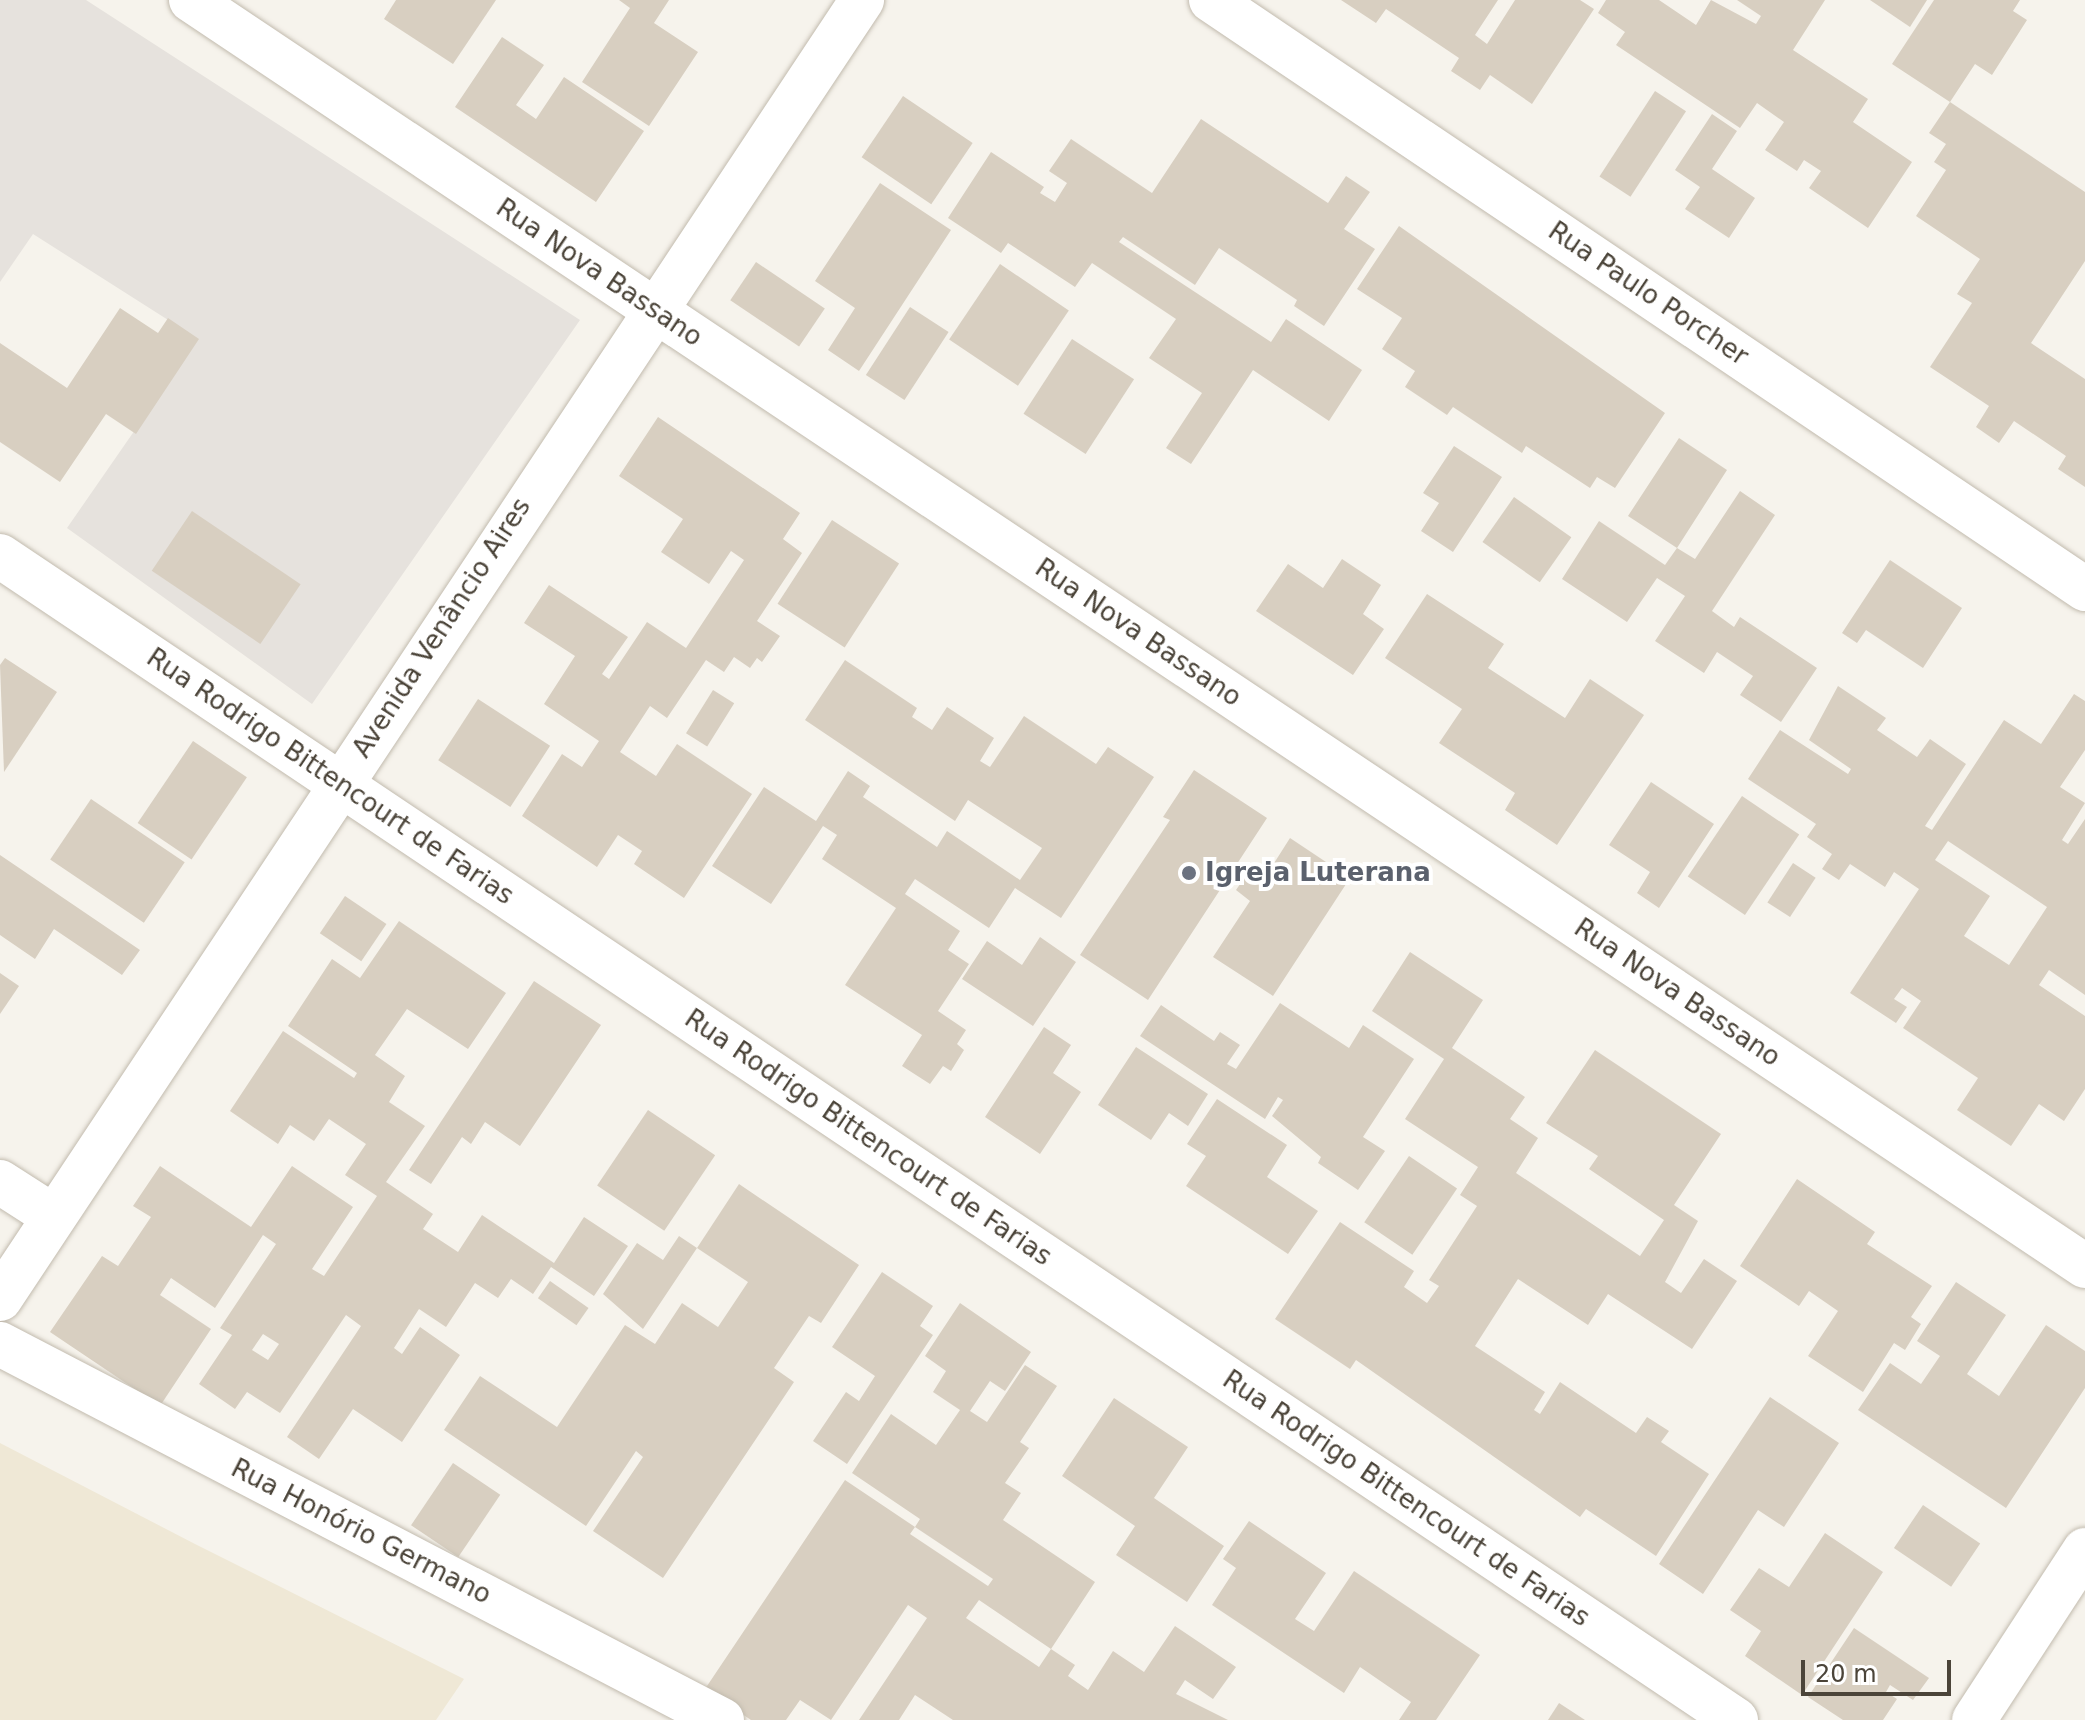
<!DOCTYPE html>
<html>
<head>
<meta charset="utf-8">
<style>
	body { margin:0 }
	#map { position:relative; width:2085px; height:1720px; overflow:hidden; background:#f6f3ec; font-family:"DejaVu Sans",sans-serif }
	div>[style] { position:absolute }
	.industrial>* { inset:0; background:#e6e2dd }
	.education>* { inset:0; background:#efe8d6 }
	.building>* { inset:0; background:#d8cfc1; transform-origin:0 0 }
	.roads { filter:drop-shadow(0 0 2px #c2bbae) drop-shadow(0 0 2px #c2bbae) }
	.minor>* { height:44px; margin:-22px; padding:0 22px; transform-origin:22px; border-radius:22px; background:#fff }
	.tertiary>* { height:44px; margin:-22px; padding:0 22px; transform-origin:22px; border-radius:22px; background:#fff }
	.dots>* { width:22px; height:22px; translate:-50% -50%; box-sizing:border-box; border:4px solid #fff; border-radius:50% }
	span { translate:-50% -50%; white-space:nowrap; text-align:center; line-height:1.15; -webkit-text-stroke:8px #fff; paint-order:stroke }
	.street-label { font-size:26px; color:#4b4439 }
	.worship-label { font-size:26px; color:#5b616d; font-weight:700 }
	.left { translate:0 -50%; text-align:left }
	.scale { position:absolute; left:1801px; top:1660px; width:150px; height:36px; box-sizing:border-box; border:4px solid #4b4439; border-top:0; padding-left:10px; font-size:24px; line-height:28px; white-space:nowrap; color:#4b4439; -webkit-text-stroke:6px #fff; paint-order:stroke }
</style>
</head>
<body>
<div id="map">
	<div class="industrial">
		<div style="clip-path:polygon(0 0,86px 0,580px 320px,312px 704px,67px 528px,198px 339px,33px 234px,0 282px)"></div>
	</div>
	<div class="education">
		<div style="clip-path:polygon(0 1443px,195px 1544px,464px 1679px,436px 1720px,0 1720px)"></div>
	</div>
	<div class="building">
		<div style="clip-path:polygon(396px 0,496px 0,453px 64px,384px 19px)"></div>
		<div style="clip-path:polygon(619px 0,669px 0,654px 23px,698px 52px,649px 126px,582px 82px,630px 8px)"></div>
		<div style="clip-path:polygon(1341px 0,1498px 0,1475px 35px,1487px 44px,1515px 0,1580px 0,1594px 9px,1532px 104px,1490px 75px,1480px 90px,1451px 71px,1459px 58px,1386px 9px,1376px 23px)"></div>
		<div style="clip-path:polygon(1606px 0,1659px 0,1696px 25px,1711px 0,1756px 24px,1761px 16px,1737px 0,1825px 0,1793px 50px,1868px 99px,1853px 122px,1912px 162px,1868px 228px,1809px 188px,1821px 171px,1804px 160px,1797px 171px,1765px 150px,1784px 122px,1757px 103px,1740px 128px,1616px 45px,1625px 32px,1598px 13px)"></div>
		<div style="clip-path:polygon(1870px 0,1927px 0,1910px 27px)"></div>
		<div style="clip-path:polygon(1934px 0,2020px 0,2013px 11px,2027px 20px,1992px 75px,1975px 64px,1950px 102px,1892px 64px)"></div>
		<div style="clip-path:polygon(502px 37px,544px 65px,516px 105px,536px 119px,564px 77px,644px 131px,596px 202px,455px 107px)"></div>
		<div style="left:1655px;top:91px;width:37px;height:102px;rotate:33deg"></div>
		<div style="left:903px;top:96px;width:84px;height:74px;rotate:34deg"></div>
		<div style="clip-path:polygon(1950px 102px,2085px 192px,2085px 261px,2031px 343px,2085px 379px,2085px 487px,2058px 469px,2066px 456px,2014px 421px,1999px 443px,1976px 427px,1989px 406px,1930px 367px,1972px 303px,1957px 294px,1980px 259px,1916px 216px,1946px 170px,1934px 162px,1946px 144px,1929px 133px)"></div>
		<div style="clip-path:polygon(1712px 114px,1737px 131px,1712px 169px,1755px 198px,1729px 238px,1685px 209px,1700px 187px,1675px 170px)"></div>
		<div style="clip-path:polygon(1201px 119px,1328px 203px,1346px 176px,1370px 192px,1344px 229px,1375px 249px,1324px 326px,1294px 306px,1297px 300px,1219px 248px,1195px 285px,1123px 237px,1119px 242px,1271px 342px,1286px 319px,1362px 370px,1329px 421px,1253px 370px,1191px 464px,1166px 448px,1202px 393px,1149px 358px,1176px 319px,1092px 263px,1075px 287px,1008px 243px,1001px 253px,948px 218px,991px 152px,1044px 187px,1040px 193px,1055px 202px,1067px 183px,1049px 171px,1071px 139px,1152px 193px)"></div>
		<div style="clip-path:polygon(880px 183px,951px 230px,859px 371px,828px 350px,855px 308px,815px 281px)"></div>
		<div style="clip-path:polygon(1399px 226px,1665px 413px,1615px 488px,1597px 477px,1590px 488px,1526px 446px,1522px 453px,1453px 407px,1447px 415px,1405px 387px,1415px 371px,1382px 349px,1402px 318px,1357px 289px)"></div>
		<div style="left:756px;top:262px;width:83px;height:46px;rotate:34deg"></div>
		<div style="left:1000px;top:264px;width:83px;height:91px;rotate:34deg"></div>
		<div style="left:910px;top:307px;width:46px;height:81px;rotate:33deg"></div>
		<div style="clip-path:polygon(120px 308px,158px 333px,168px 318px,199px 339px,136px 434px,106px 414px,60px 482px,0 442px,0 343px,67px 388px)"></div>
		<div style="left:1072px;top:339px;width:74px;height:89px;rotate:33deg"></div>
		<div style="clip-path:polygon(658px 417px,800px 513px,783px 539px,802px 553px,757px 621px,780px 636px,762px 662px,757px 658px,750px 668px,734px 657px,724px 672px,706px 660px,667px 718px,650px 706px,620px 752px,656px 776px,677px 744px,752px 794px,684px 898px,634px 864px,642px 851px,618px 835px,597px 867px,522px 816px,562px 754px,582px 767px,599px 741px,544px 704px,575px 656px,524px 623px,549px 585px,628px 637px,602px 674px,609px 679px,647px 622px,686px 648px,744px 560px,731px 551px,709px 584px,661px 552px,683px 519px,619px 476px)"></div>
		<div style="clip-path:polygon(1679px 438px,1727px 470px,1677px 548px,1695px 559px,1740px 491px,1775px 515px,1712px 611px,1734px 627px,1740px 617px,1817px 668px,1781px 722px,1740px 695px,1753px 676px,1717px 652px,1704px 673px,1655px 641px,1685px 596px,1657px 578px,1627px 622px,1562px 579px,1599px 521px,1665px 565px,1677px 548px,1628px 516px)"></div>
		<div style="clip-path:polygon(1454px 446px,1502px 477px,1453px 552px,1421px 531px,1439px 503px,1423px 493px)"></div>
		<div style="left:1514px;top:497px;width:70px;height:55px;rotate:35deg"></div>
		<div style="left:192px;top:511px;width:131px;height:72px;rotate:34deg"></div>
		<div style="left:832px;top:520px;width:80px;height:100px;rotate:33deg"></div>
		<div style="clip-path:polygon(1342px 559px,1381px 585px,1363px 614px,1384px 629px,1353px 675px,1256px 611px,1288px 564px,1323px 588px)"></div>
		<div style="clip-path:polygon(1890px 560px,1962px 608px,1923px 668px,1866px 630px,1857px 643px,1842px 633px)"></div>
		<div style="clip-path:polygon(1427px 594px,1504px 644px,1488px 668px,1565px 718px,1590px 679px,1644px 715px,1557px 845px,1505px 810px,1515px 793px,1439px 743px,1462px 709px,1385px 658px)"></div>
		<div style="clip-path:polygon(5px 658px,57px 692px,4px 772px,0 665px)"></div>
		<div style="clip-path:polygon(845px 660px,917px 708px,912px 717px,932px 730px,947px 707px,994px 738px,980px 761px,990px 767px,1024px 716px,1096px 764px,1108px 747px,1154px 777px,1061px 918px,1015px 888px,989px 928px,915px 879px,905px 894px,960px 931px,948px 950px,969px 964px,938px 1011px,966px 1030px,957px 1044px,964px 1050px,951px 1071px,943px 1066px,930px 1084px,902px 1066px,922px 1035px,845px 985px,896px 908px,822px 859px,837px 835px,823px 826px,771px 904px,712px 866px,764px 787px,816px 821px,848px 771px,870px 786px,863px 797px,937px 847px,947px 831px,1020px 880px,1042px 848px,968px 800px,955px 821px,805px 720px)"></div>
		<div style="clip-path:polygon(evenodd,1838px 686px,1886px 718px,1877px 730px,1917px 757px,1930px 739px,1966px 764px,1925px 826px,1932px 830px,2004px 720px,2041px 744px,2074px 694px,2085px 701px,2085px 750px,2060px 787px,2085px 803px,2062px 840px,2068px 844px,2085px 819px,2085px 995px,2049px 970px,2039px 985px,2085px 1016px,2085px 1089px,2064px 1121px,2039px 1104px,2011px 1146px,1957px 1110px,1978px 1078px,1903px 1028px,1921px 1001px,1902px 988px,1894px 999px,1907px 1007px,1896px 1023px,1850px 993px,1919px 889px,1894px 872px,1885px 887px,1850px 864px,1839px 880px,1822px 869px,1832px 854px,1807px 837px,1816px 824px,1748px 779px,1780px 730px,1848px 774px,1851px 769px,1809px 740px,1838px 686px,1948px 841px,2047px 907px,2009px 965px,1964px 936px,1990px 896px,1935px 860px,1948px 841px)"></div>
		<div style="left:713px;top:690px;width:25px;height:51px;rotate:32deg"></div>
		<div style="left:478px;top:699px;width:86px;height:73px;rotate:33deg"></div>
		<div style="left:193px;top:741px;width:65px;height:99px;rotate:34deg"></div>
		<div style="clip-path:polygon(1194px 770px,1267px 818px,1148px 1000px,1080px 955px,1170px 820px,1163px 817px)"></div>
		<div style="clip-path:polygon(1651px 782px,1714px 824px,1659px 908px,1637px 893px,1650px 872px,1609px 845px)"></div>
		<div style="left:1742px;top:796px;width:69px;height:97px;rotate:34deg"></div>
		<div style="left:91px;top:799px;width:113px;height:73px;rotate:34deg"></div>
		<div style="clip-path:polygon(1290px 838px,1350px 878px,1273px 996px,1213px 957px,1250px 901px,1236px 890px,1255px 862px,1269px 871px)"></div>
		<div style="clip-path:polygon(0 855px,140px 950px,122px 975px,54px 929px,35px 959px,0 935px)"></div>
		<div style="left:1793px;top:863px;width:27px;height:47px;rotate:33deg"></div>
		<div style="left:345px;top:896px;width:50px;height:45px;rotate:34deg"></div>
		<div style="clip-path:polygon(evenodd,399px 921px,506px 993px,468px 1049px,407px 1009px,375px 1055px,405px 1076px,389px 1102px,425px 1126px,386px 1182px,433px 1214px,423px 1229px,458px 1252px,482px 1215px,554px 1263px,584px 1217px,628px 1246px,594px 1296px,551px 1267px,533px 1294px,511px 1279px,498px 1298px,475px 1283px,446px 1327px,419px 1309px,394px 1348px,402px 1354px,420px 1327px,460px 1355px,402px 1442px,353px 1409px,319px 1459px,287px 1437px,361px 1326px,346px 1315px,280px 1413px,247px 1392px,235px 1409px,199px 1384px,232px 1335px,220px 1328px,276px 1244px,263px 1235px,215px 1308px,171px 1278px,160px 1295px,211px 1329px,160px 1406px,50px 1332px,102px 1256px,118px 1266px,151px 1217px,133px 1206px,160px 1166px,251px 1227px,292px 1166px,353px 1207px,312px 1269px,324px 1276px,377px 1196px,345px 1175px,366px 1144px,329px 1119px,314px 1141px,290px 1125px,278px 1144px,230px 1111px,283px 1031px,354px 1078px,357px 1073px,288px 1026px,332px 959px,360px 978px,399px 921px,263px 1334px,279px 1344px,268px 1360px,252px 1350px,263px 1334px)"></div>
		<div style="clip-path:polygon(1040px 937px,1076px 962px,1033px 1026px,962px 979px,987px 941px,1022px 965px)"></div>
		<div style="clip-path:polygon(1410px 952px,1483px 1000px,1452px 1048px,1525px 1097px,1510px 1119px,1538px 1138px,1516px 1173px,1640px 1256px,1664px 1220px,1589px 1169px,1598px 1156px,1546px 1123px,1595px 1050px,1721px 1134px,1674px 1205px,1698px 1221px,1665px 1282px,1681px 1293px,1704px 1259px,1737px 1281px,1692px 1349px,1608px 1294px,1588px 1325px,1518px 1279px,1475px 1346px,1545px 1392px,1534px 1410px,1540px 1414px,1560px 1382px,1636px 1433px,1647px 1417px,1669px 1431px,1661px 1442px,1709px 1474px,1656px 1556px,1586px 1509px,1580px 1517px,1356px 1360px,1350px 1369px,1275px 1319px,1340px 1222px,1414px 1271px,1404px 1287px,1427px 1303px,1439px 1286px,1429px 1280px,1477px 1206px,1460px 1195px,1478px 1167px,1405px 1119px,1444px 1059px,1372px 1011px)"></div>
		<div style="clip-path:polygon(0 973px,19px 986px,0 1014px)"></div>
		<div style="clip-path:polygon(534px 981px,601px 1025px,520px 1146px,485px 1122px,471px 1144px,462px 1137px,431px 1184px,409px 1170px)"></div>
		<div style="clip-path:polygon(1280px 1003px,1349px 1048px,1363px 1025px,1414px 1059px,1363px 1137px,1385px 1151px,1358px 1190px,1318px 1163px,1321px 1157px,1272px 1116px,1283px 1100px,1278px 1097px,1265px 1119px,1140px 1036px,1161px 1005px,1214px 1041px,1220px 1032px,1240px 1045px,1227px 1064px,1236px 1069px)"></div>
		<div style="clip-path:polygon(1044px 1027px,1071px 1045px,1053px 1073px,1081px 1092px,1040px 1154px,985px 1117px)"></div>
		<div style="clip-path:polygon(1136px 1047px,1208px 1094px,1188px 1126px,1169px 1113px,1151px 1140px,1098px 1105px)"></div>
		<div style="clip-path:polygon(1217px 1099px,1287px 1145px,1267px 1177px,1318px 1211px,1288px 1254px,1186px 1186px,1206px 1156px,1187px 1144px)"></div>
		<div style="left:648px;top:1110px;width:81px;height:91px;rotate:34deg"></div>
		<div style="left:1409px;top:1156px;width:58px;height:80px;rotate:34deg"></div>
		<div style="clip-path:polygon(1797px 1179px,1875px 1232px,1867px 1244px,1932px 1286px,1911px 1317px,1921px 1324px,1905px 1350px,1894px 1343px,1863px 1392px,1808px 1356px,1838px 1311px,1809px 1291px,1799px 1306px,1740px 1266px)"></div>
		<div style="clip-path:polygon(739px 1184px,859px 1265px,821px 1323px,809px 1316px,774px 1368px,794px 1382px,663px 1578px,593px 1531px,643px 1457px,636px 1451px,586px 1526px,444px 1430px,480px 1376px,557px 1427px,625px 1325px,655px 1344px,682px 1303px,718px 1327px,748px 1282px,697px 1248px,643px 1329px,603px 1294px,637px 1243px,663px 1260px,679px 1236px,697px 1248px)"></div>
		<div style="clip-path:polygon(882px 1272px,933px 1306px,920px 1326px,933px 1335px,847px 1464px,813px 1441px,846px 1392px,859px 1401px,875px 1376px,832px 1347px)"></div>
		<div style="left:550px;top:1281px;width:47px;height:21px;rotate:35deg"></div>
		<div style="clip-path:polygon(1956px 1282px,2006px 1315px,1967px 1374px,1999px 1396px,2046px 1325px,2085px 1351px,2085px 1388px,2006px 1508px,1858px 1410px,1890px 1363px,1921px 1384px,1940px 1356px,1917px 1341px)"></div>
		<div style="clip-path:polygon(960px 1303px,1031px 1352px,1005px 1391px,990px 1381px,970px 1411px,987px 1422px,1025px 1365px,1057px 1386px,1020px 1442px,1029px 1448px,1005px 1483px,1021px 1493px,1003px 1520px,1095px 1582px,1051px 1649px,979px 1600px,966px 1618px,1039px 1667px,1051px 1649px,1075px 1665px,1068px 1676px,1088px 1690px,1113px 1651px,1144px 1672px,1175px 1626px,1236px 1667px,1213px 1699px,1185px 1680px,1176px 1694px,1228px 1720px,953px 1720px,915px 1695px,899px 1720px,859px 1720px,927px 1618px,908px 1605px,831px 1720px,800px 1700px,786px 1720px,751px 1720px,705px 1689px,845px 1480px,915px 1527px,910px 1534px,988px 1586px,993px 1579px,915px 1527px,920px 1519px,852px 1473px,891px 1414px,936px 1445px,960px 1410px,933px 1392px,946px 1371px,925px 1356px)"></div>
		<div style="clip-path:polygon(1770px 1397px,1839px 1443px,1784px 1527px,1758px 1510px,1703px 1594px,1659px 1564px)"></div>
		<div style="clip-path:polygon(1114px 1398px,1188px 1447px,1154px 1498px,1224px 1546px,1187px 1602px,1116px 1555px,1135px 1526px,1062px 1476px)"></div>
		<div style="left:453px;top:1463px;width:57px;height:75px;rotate:34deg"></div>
		<div style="left:1923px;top:1505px;width:69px;height:52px;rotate:34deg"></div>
		<div style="clip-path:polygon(1249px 1521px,1326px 1573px,1295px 1619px,1314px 1631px,1354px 1571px,1480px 1655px,1436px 1720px,1399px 1720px,1411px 1702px,1360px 1667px,1344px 1693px,1212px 1605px,1236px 1568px,1223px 1559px)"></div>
		<div style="clip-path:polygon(1825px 1533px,1883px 1572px,1802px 1695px,1745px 1656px,1761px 1631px,1730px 1610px,1759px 1568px,1789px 1587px)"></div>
		<div style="clip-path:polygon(1854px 1628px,1929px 1678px,1913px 1700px,1890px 1685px,1886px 1692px,1897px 1699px,1883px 1720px,1843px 1720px,1808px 1697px)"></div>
		<div style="clip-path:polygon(1559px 1703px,1585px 1720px,1548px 1720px)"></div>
	</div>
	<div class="roads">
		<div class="minor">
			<div style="left:191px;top:0;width:2278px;rotate:33.76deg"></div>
			<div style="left:1211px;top:0;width:1054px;rotate:33.98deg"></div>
			<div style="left:0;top:1182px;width:63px;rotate:32.7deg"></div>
		</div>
		<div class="tertiary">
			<div style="left:0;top:556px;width:2090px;rotate:33.84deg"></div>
			<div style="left:0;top:1299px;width:1559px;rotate:-56.43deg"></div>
			<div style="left:0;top:1344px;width:814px;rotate:27.51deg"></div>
			<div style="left:1974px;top:1720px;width:203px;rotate:-56.9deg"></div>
		</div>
	</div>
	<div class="dots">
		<div style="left:1189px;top:873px;background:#6b7280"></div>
	</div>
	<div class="street-label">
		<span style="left:599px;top:273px;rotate:34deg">Rua Nova Bassano</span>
		<span style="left:1648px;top:294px;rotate:34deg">Rua Paulo Porcher</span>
		<span style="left:442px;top:628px;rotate:-57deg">Avenida Venâncio Aires</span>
		<span style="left:1138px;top:633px;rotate:34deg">Rua Nova Bassano</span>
		<span style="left:330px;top:777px;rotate:34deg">Rua Rodrigo Bittencourt de Farias</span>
		<span style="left:1677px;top:993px;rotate:34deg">Rua Nova Bassano</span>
		<span style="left:868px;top:1138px;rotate:34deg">Rua Rodrigo Bittencourt de Farias</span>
		<span style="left:1406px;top:1499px;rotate:34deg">Rua Rodrigo Bittencourt de Farias</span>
		<span style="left:361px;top:1532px;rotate:27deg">Rua Honório Germano</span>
	</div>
	<div class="worship-label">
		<span class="left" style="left:1205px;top:873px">Igreja Luterana</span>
	</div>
	<div class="scale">20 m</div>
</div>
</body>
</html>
